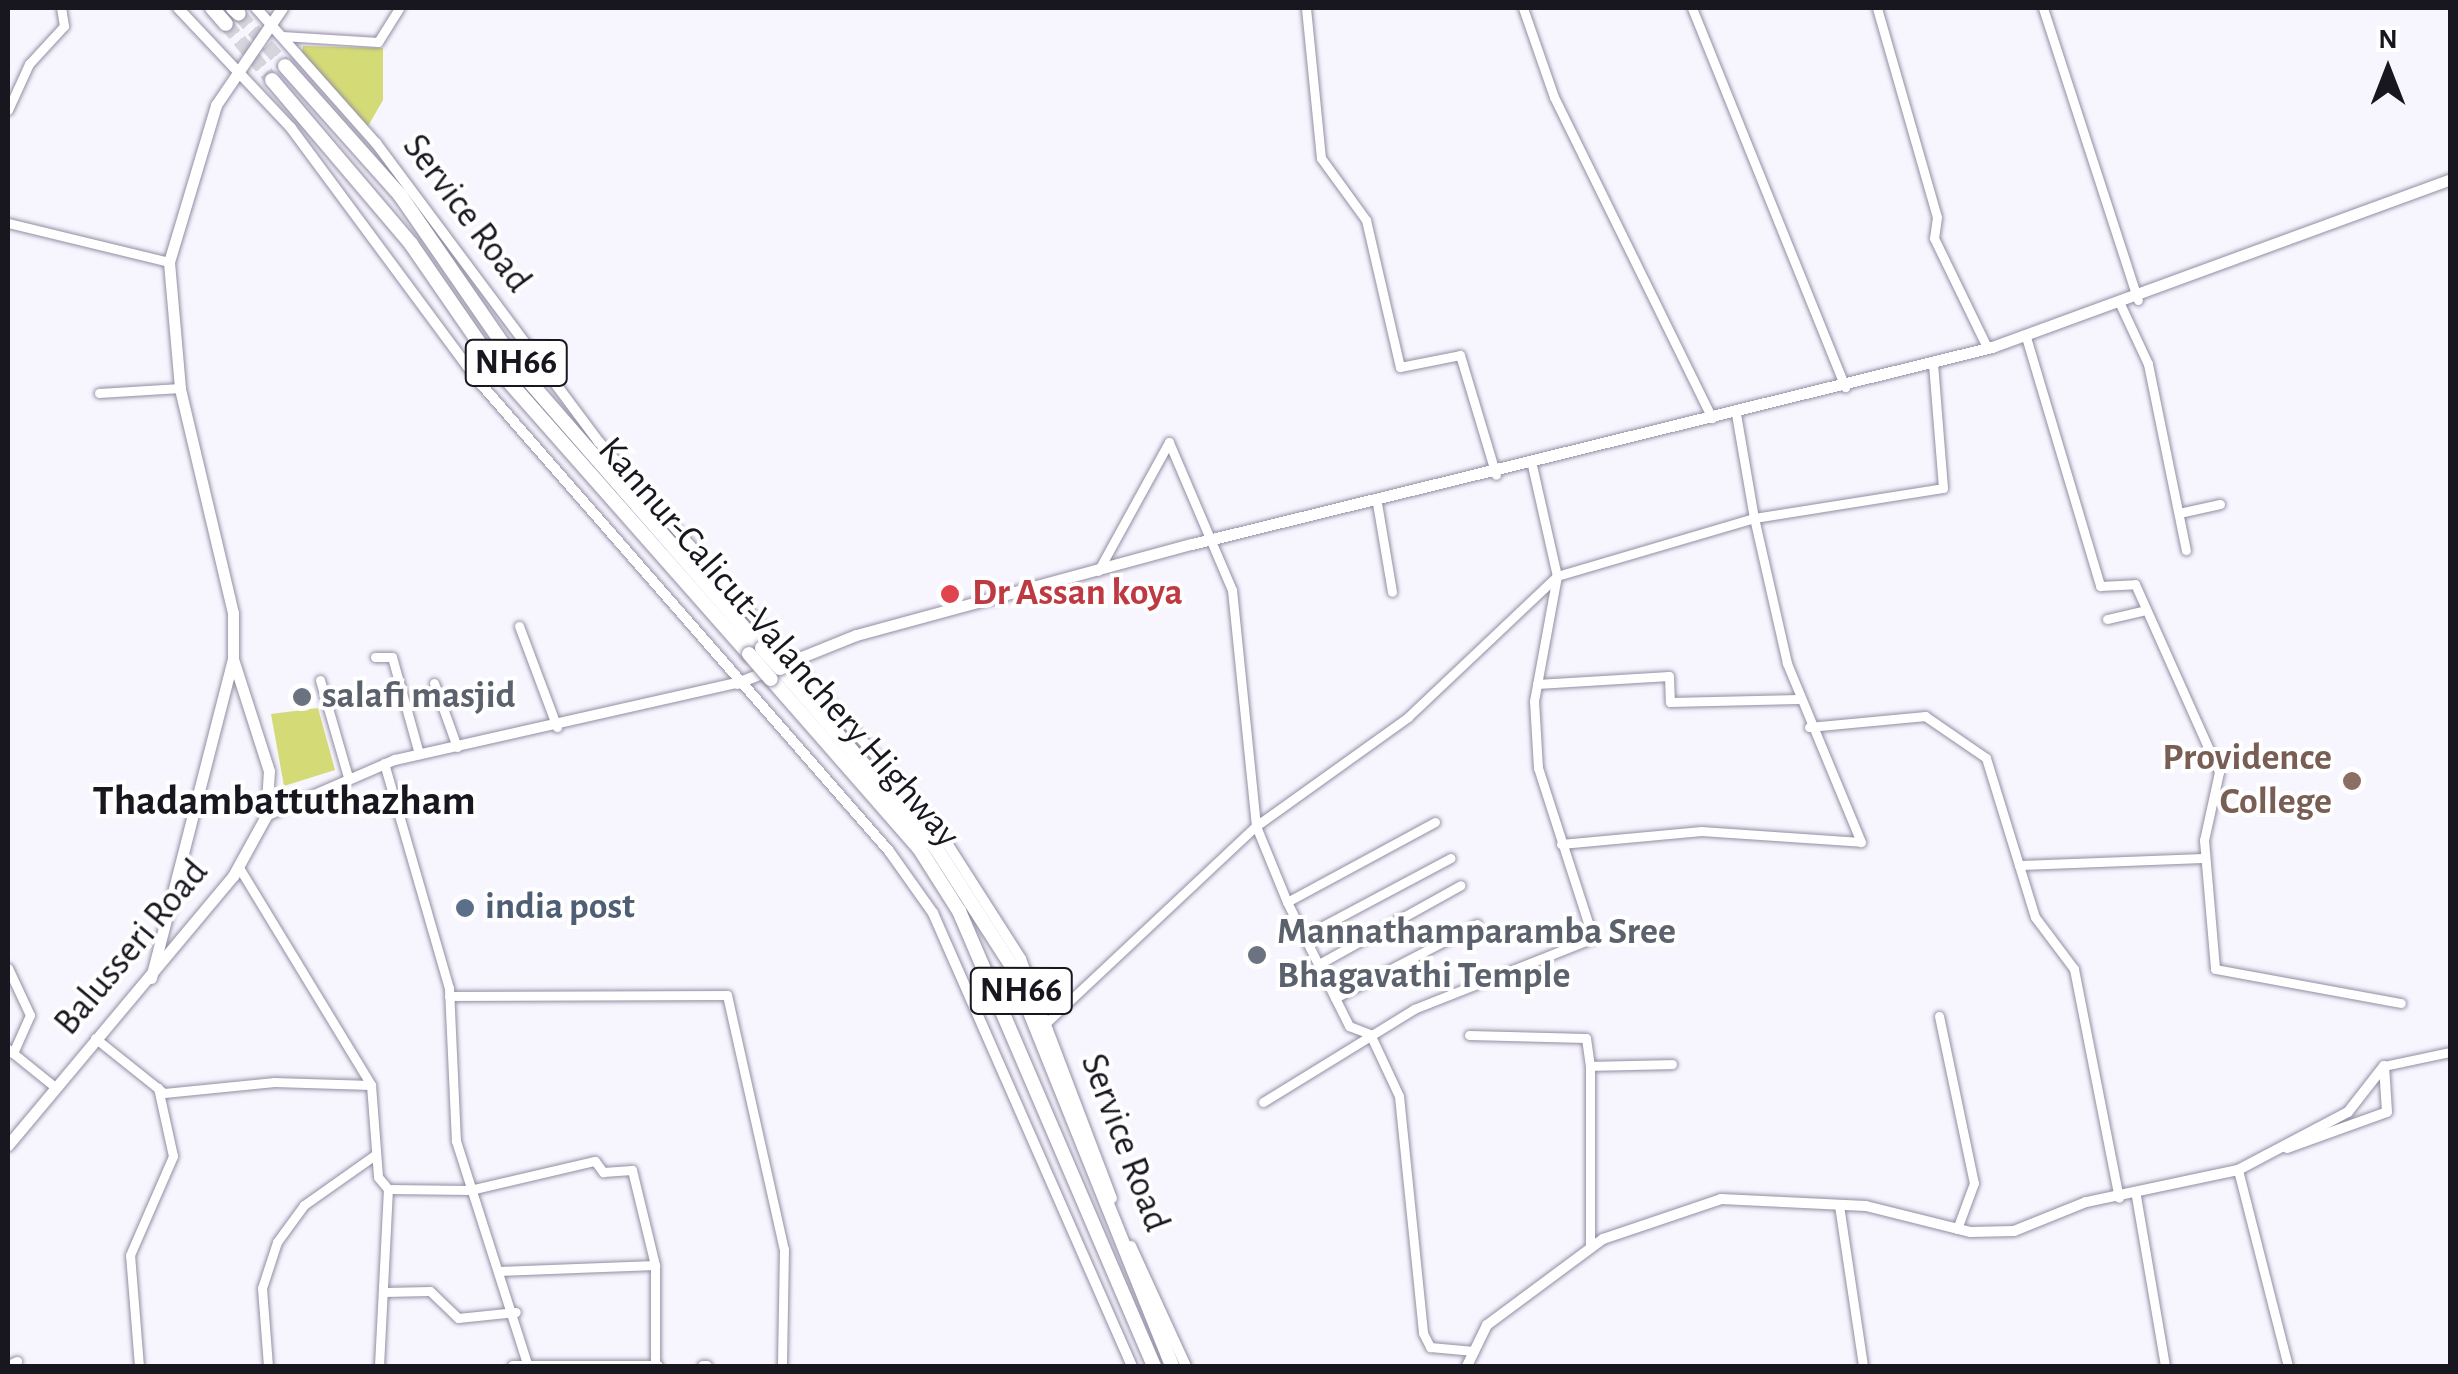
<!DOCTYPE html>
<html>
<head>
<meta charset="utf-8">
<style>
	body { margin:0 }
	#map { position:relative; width:2458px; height:1374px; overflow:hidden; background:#f7f5fe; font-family:"Alegreya Sans",sans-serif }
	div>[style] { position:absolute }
	.green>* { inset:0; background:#d4db76 }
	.trunk-tunnel>* { height:14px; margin-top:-7px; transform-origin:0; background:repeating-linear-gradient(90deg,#d6d4dc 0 14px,transparent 0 21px) }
	.roads { filter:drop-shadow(0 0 2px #938da3) drop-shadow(0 0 2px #938da3) }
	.minor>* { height:9px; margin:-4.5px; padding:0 4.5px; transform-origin:4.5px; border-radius:4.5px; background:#fff }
	.tertiary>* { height:10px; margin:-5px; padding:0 5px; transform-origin:5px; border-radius:5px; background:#fff }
	.secondary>* { height:11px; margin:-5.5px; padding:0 5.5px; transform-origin:5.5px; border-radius:5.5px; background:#fff }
	.trunk>* { height:14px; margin:-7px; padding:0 7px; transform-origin:7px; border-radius:7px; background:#fff }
	.bridges { filter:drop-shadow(0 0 2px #938da3) drop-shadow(0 0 2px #938da3) }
	.trunk-bridge>* { height:14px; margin:-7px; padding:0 7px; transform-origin:7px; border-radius:7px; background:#fff }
	.dots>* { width:28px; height:28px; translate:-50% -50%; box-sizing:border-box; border:5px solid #fff; border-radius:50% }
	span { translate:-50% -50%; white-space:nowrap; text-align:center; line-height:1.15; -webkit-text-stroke:8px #fff; paint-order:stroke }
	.shield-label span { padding:2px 8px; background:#fff; border:2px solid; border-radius:8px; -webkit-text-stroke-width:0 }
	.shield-label { font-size:35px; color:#18161e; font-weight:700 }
	.street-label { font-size:38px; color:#18161e }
	.health-label { font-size:38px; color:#be3a42; font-weight:700 }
	.left { translate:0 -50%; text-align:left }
	.worship-label { font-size:38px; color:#5b616d; font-weight:700 }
	.education-label { font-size:38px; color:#785e54; font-weight:700 }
	.right { translate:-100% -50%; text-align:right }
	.service-label { font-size:38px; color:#4e5e75; font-weight:700 }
	.quarter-label { font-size:42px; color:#18161e; font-weight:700 }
	.frame { position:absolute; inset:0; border:10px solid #18161e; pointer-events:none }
	.north { position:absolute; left:2338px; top:20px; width:100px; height:100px; -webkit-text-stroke:8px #fff; paint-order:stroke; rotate:0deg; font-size:28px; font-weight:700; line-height:40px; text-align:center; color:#18161e }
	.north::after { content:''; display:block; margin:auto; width:35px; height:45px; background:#18161e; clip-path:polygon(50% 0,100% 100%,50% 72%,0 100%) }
</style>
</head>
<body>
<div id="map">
	<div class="green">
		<div style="clip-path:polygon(303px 46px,383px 48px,383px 100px,367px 128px,301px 58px)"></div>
		<div style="clip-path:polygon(318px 708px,335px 770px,284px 786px,271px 714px)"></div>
	</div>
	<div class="trunk-tunnel">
		<div style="left:239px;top:14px;width:69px;rotate:48.5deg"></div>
		<div style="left:226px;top:24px;width:72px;rotate:50.6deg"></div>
	</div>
	<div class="roads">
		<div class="minor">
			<div style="left:1306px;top:8px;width:151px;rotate:84.3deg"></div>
			<div style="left:1321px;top:158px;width:77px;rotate:54deg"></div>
			<div style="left:1366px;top:220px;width:151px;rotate:77deg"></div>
			<div style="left:1400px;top:367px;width:61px;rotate:-11.3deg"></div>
			<div style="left:1460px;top:355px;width:125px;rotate:73.3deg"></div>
			<div style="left:1523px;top:8px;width:94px;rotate:70.8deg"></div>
			<div style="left:1554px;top:97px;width:358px;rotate:63.8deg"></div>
			<div style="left:1692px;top:8px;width:409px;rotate:68deg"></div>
			<div style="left:1877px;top:8px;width:217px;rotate:74deg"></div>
			<div style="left:1937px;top:217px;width:21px;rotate:98deg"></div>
			<div style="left:1934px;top:238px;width:123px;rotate:64.1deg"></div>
			<div style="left:2043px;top:8px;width:307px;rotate:72deg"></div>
			<div style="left:282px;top:36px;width:96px;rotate:3.6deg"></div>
			<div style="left:378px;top:42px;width:40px;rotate:-58deg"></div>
			<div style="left:8px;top:110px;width:51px;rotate:-65.5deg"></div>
			<div style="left:29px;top:64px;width:52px;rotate:-47.4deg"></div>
			<div style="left:64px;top:26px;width:18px;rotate:-99deg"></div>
			<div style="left:8px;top:223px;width:166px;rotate:13.6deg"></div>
			<div style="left:2121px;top:306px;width:64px;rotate:65deg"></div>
			<div style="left:2148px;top:364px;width:190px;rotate:78.5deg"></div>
			<div style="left:2026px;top:337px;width:260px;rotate:73.4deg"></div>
			<div style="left:2100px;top:586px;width:35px;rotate:-3deg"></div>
			<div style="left:2135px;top:584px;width:206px;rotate:65.9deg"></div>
			<div style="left:2219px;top:772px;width:70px;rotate:102.4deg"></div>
			<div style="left:2204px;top:840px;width:129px;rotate:85.1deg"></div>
			<div style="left:2215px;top:969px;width:189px;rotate:10.4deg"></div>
			<div style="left:99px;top:393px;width:81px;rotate:-3.5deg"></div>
			<div style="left:1377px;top:503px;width:90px;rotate:80.4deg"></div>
			<div style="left:2179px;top:513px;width:42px;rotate:-12.4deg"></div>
			<div style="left:2107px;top:619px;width:36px;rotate:-13deg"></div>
			<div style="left:519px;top:626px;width:108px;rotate:69.4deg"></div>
			<div style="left:375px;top:657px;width:17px"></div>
			<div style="left:392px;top:657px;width:101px;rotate:74.4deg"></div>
			<div style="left:320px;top:680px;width:101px;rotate:73.9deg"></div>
			<div style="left:434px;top:683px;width:68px;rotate:70.2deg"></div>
			<div style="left:1537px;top:684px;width:132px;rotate:-3.5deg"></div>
			<div style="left:1669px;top:676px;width:26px;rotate:88deg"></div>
			<div style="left:1670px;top:702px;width:129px;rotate:-1.3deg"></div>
			<div style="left:1809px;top:727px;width:117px;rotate:-5.4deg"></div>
			<div style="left:1925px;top:716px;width:74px;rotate:34.5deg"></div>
			<div style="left:1986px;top:758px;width:166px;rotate:72.9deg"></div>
			<div style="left:2035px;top:917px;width:65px;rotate:53.1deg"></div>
			<div style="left:2074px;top:969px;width:233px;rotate:78.9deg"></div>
			<div style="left:384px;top:763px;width:234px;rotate:73.9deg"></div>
			<div style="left:449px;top:988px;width:153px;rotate:87.4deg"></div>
			<div style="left:456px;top:1141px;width:236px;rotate:72.3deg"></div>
			<div style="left:1435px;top:822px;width:168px;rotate:151.6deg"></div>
			<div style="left:1287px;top:902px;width:139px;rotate:63.4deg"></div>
			<div style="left:1349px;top:1026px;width:22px;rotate:21deg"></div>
			<div style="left:1370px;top:1034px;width:68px;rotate:64.9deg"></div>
			<div style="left:1399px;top:1096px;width:238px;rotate:84.2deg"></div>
			<div style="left:1423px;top:1333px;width:16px;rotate:63deg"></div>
			<div style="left:1430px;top:1347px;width:44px;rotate:5.2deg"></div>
			<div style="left:1561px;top:844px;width:141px;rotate:-5.3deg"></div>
			<div style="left:1701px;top:831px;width:160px;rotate:3.9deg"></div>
			<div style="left:1861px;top:842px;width:194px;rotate:-112.5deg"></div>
			<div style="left:1787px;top:663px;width:149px;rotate:-102.8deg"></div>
			<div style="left:1754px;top:518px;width:191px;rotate:-9deg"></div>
			<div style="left:1943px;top:488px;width:125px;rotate:-94.6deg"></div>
			<div style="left:2019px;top:865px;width:186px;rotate:-2.2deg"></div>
			<div style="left:238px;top:866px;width:256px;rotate:58.7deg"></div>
			<div style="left:1287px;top:902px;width:82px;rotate:-112.2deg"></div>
			<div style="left:1256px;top:826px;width:187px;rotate:-35.6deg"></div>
			<div style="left:1408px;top:717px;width:205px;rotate:-43.4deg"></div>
			<div style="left:1557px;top:576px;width:114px;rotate:-102.7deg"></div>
			<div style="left:1304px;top:936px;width:166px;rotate:-28deg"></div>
			<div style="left:1319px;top:964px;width:162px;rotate:-29.1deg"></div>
			<div style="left:8px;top:968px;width:52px;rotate:64.9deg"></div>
			<div style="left:30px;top:1015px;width:42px;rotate:114.1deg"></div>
			<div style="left:449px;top:996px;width:278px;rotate:-0.2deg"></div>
			<div style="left:727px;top:995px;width:260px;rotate:77.4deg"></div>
			<div style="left:784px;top:1249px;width:117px;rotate:91deg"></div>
			<div style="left:1335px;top:998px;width:160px;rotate:-27.5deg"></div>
			<div style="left:1939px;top:1016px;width:171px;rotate:78.2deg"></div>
			<div style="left:1974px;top:1183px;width:49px;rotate:110.3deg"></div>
			<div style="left:1046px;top:1023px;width:288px;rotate:-43.2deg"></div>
			<div style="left:1256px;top:826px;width:237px;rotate:-95.8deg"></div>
			<div style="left:1232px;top:590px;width:161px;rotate:-113.1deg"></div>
			<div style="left:1169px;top:442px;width:147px;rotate:118.8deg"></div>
			<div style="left:1469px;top:1035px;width:117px;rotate:1.5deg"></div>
			<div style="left:1586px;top:1038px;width:28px;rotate:82deg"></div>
			<div style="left:95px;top:1038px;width:88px;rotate:38.6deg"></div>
			<div style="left:164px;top:1093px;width:111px;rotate:-5.7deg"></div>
			<div style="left:274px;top:1082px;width:97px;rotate:1.8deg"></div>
			<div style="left:371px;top:1085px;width:92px;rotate:85.6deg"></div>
			<div style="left:378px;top:1177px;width:16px;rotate:50deg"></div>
			<div style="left:388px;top:1189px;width:82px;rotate:0.7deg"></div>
			<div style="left:470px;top:1190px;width:128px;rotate:-13.1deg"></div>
			<div style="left:595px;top:1161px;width:14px;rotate:54deg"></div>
			<div style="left:603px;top:1172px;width:29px;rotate:-4deg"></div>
			<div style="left:632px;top:1170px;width:98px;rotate:76.4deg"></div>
			<div style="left:8px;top:1049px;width:60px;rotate:39deg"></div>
			<div style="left:2384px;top:1066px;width:67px;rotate:-12deg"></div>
			<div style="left:1263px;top:1102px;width:177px;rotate:-31.6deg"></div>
			<div style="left:1414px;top:1009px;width:193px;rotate:-21.6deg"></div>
			<div style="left:1593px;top:938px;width:179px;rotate:-107.9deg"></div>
			<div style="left:1538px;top:768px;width:67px;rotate:-93.4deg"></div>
			<div style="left:1534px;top:701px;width:127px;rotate:-79.6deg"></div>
			<div style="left:1557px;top:576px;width:205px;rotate:-16.4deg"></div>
			<div style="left:1754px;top:518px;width:106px;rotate:-99.8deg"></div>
			<div style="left:2238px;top:1170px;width:202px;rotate:75.7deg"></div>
			<div style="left:2136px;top:1196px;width:172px;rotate:80.3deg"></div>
			<div style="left:1839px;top:1205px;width:163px;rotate:81.5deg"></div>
			<div style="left:1590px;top:1248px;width:182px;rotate:-90deg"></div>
			<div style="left:1590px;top:1066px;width:82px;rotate:-1.4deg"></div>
			<div style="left:498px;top:1271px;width:157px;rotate:-2.2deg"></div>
			<div style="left:655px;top:1265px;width:101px;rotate:90deg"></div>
			<div style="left:384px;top:1292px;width:46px;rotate:-1.2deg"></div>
			<div style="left:430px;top:1291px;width:39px;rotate:44deg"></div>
			<div style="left:458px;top:1318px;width:58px;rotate:-5.9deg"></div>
			<div style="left:8px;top:1365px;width:10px;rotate:-24deg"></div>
			<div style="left:139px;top:1366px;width:111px;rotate:-94.6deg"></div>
			<div style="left:130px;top:1255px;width:108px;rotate:-66.5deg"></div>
			<div style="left:173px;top:1156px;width:70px;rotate:-102.4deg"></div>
			<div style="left:268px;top:1366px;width:78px;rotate:-94.4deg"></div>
			<div style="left:262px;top:1288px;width:48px;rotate:-71.9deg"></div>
			<div style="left:277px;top:1242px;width:46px;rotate:-53.9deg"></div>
			<div style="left:304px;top:1205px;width:87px;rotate:-35.2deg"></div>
			<div style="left:379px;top:1366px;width:177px;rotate:-87.1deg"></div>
		</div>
		<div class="tertiary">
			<div style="left:178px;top:8px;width:165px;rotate:46.7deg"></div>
			<div style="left:291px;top:128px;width:317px;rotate:53.5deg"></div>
			<div style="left:480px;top:383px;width:622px;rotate:48.85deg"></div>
			<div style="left:889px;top:851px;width:76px;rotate:54.6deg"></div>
			<div style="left:933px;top:913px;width:495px;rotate:66.3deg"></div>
			<div style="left:256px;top:8px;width:181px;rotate:48.4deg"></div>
			<div style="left:376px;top:143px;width:373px;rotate:53.3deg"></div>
			<div style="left:599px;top:442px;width:502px;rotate:48.56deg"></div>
			<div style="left:931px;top:818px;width:167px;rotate:57.4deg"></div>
			<div style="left:1021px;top:959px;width:256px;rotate:69.2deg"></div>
			<div style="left:266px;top:816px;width:141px;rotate:-23.5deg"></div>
			<div style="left:395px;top:760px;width:351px;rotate:-12.7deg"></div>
			<div style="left:2287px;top:1148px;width:106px;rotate:-19.8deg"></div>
			<div style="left:2387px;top:1112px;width:46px;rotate:-93.7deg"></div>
			<div style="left:1131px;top:1246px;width:132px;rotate:65.4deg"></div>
			<div style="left:513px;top:1366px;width:145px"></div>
			<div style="left:703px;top:1366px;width:4px"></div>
			<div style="left:1467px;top:1366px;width:46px;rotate:-64deg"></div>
			<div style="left:1487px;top:1325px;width:144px;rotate:-36.6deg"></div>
			<div style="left:1603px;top:1239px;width:125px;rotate:-18.7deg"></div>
			<div style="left:1721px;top:1199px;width:145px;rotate:2.8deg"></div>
			<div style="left:1866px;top:1206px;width:107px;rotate:14deg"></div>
			<div style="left:1970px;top:1232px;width:44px;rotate:-1.3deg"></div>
			<div style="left:2014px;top:1231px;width:78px;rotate:-21.9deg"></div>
			<div style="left:2086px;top:1202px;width:155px;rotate:-11.9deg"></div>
			<div style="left:2238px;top:1170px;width:124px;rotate:-27.8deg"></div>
			<div style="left:2348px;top:1112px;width:58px;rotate:-52deg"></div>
		</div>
		<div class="secondary">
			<div style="left:737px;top:683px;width:128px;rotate:-22deg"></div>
			<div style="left:856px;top:635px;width:348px;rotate:-15.2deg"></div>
			<div style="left:1192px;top:544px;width:824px;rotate:-13.83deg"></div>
			<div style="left:1992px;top:347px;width:488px;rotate:-20.1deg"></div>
			<div style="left:151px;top:978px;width:329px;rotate:-75.6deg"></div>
			<div style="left:233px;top:659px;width:46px;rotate:-90deg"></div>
			<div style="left:233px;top:613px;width:231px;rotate:-103.3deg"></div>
			<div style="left:180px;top:388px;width:126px;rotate:-95deg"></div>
			<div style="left:169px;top:262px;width:164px;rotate:-73.3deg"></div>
			<div style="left:216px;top:105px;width:117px;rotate:-55.8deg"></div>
			<div style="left:8px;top:1145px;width:351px;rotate:-50.1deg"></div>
			<div style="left:233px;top:876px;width:68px;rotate:-61.2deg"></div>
			<div style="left:266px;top:816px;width:45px;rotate:-86.2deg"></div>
			<div style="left:269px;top:771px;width:118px;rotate:-107.8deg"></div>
		</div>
		<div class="trunk">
			<div style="left:212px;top:8px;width:21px;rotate:49deg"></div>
			<div style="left:233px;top:8px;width:8px;rotate:45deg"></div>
			<div style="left:285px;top:66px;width:173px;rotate:48.3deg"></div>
			<div style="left:400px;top:195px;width:224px;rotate:55.4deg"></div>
			<div style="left:527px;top:379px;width:357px;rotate:48.9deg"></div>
			<div style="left:272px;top:80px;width:215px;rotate:49.7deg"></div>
			<div style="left:411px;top:244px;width:150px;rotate:55.4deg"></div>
			<div style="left:496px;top:367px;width:383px;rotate:48.6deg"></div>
			<div style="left:780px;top:668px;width:235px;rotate:49deg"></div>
			<div style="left:934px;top:845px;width:143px;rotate:57.3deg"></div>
			<div style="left:1011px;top:965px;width:432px;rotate:68.1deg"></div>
			<div style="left:771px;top:679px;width:225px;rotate:48.8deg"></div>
			<div style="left:919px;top:848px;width:75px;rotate:57.6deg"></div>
			<div style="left:959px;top:911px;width:495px;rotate:66.8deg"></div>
		</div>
	</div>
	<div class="bridges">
		<div class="trunk-bridge">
			<div style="left:762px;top:648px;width:27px;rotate:48deg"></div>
			<div style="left:749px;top:654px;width:33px;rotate:49deg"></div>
		</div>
	</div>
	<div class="dots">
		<div style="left:950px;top:594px;background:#e0444e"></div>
		<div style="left:302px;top:697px;background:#6b7280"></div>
		<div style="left:2352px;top:781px;background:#8d6e63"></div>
		<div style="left:465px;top:908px;background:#5c6f8a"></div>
		<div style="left:1257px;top:955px;background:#6b7280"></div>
	</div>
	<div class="shield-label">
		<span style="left:516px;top:363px">NH66</span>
		<span style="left:1021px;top:991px">NH66</span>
	</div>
	<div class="street-label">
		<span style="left:466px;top:214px;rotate:53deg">Service Road</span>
		<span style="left:778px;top:643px;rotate:49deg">Kannur-Calicut-Valanchery Highway</span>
		<span style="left:132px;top:948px;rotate:-50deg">Balusseri Road</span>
		<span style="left:1124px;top:1143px;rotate:69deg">Service Road</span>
	</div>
	<div class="health-label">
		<span class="left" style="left:972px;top:594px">Dr Assan koya</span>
	</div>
	<div class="worship-label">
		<span class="left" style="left:322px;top:697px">salafi masjid</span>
		<span class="left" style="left:1277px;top:955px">Mannathamparamba Sree<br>Bhagavathi Temple</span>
	</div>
	<div class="education-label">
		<span class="right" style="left:2332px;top:781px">Providence<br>College</span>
	</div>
	<div class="service-label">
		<span class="left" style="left:485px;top:908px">india post</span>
	</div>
	<div class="quarter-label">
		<span style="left:284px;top:801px">Thadambattuthazham</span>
	</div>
	<div class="frame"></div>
	<div class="north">N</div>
</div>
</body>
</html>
